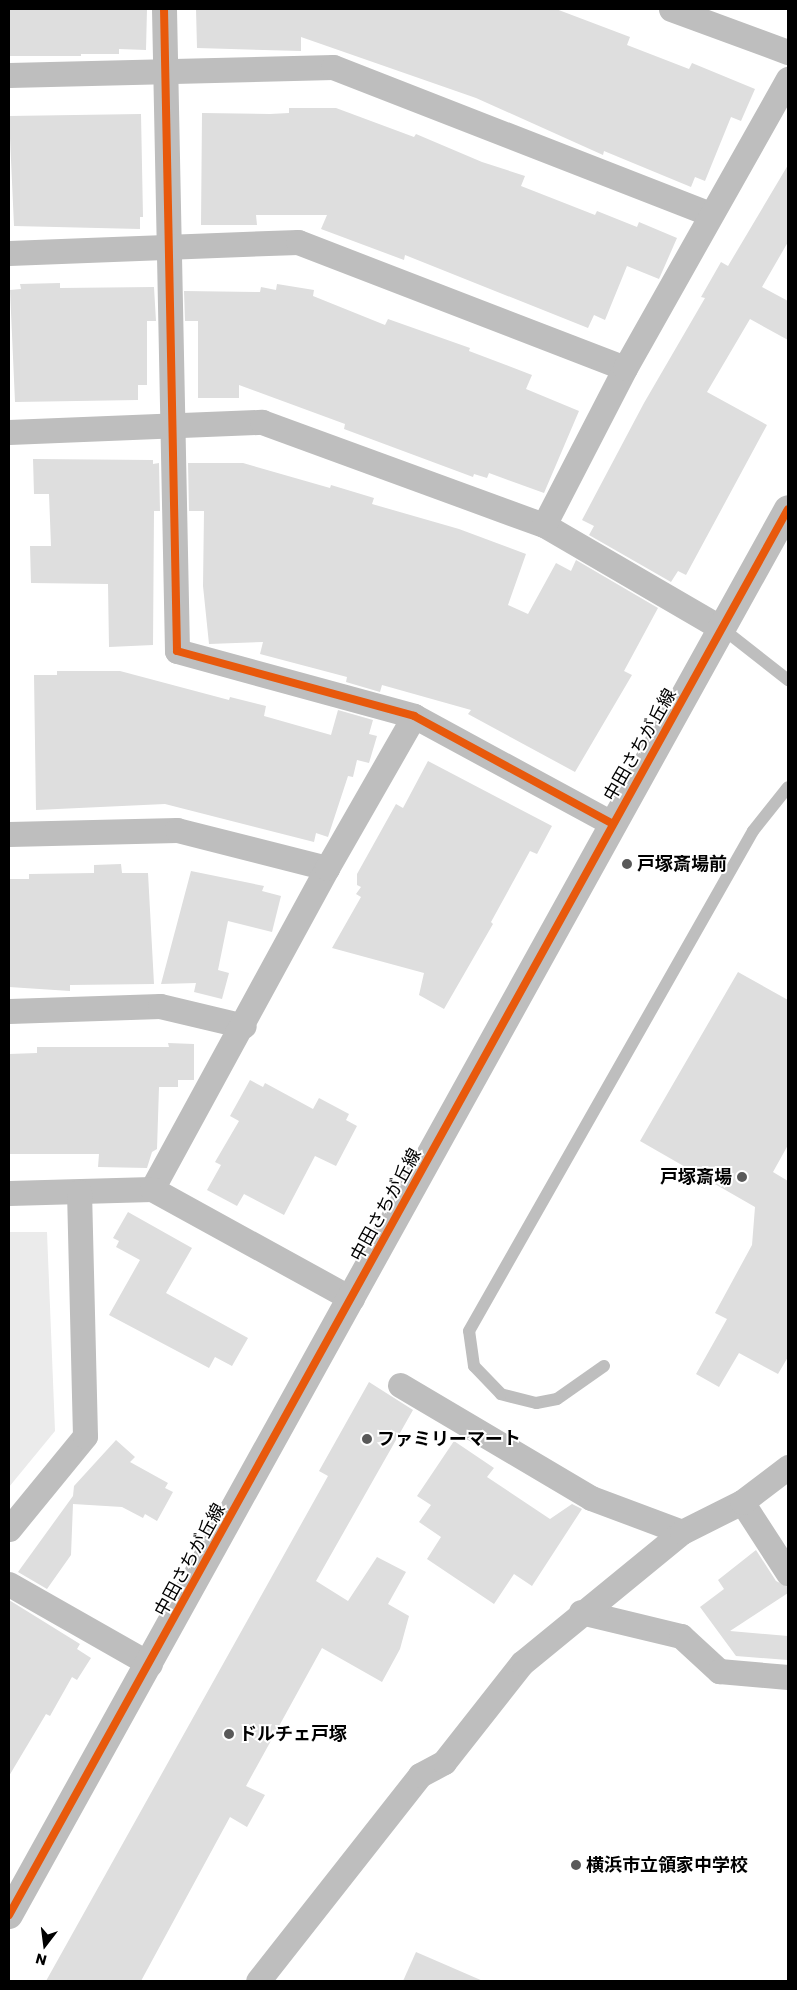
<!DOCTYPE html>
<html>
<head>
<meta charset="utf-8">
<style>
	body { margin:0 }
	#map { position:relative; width:797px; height:1990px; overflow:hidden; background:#fff; font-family:Poppins,"Noto Sans JP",sans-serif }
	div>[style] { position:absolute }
	.green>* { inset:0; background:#ebebeb }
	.building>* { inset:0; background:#dedede }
	.service>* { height:12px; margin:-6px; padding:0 6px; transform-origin:6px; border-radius:6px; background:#bebebe }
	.minor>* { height:25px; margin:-12.5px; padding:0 12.5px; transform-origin:12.5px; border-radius:12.5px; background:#bebebe }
	.tertiary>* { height:28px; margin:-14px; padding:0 14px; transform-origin:14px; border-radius:14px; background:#bebebe }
	.cycleway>* { height:8px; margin:-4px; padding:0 4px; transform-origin:4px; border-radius:4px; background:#e8590c }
	.dots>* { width:14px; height:14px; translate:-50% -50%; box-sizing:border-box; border:2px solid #fff; border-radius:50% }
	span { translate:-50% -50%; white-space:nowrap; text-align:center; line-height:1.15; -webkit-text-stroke:4px #fff; paint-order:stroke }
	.street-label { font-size:18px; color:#000 }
	.poi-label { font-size:18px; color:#000; font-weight:700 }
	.left { translate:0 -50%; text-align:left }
	.right { translate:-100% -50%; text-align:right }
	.frame { position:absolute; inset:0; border:10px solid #000; pointer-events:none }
	.north { position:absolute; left:20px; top:1920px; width:50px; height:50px; -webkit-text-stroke:4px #fff; paint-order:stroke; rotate:195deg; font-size:14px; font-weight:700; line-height:20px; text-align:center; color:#000 }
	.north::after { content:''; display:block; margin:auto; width:18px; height:22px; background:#000; clip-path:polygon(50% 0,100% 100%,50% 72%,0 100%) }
</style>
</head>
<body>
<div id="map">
	<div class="green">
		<div style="clip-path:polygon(9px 1232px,47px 1232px,55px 1431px,9px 1487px)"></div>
	</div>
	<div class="building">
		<div style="clip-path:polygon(9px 9px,147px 9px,146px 50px,119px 49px,119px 54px,81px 54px,81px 56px,9px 56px)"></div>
		<div style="clip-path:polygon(196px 9px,556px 9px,630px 37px,627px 45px,689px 69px,692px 63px,755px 89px,741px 121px,731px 117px,705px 181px,695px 177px,691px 187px,604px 151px,603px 155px,476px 98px,301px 37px,301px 51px,197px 48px)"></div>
		<div style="clip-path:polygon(289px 108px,336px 108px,414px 137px,416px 134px,482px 162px,525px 176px,521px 186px,595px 215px,597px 211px,637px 227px,639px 222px,677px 238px,659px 279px,627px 266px,605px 320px,594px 315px,588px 328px,405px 255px,404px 260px,321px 229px,327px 215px,256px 215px,257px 225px,201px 225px,202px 113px,270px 114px,289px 113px)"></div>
		<div style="clip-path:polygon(141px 114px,143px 217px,140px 217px,140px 229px,14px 226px,9px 116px)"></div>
		<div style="clip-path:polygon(788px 165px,788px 242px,762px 287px,788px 301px,788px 340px,750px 319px,707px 392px,767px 425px,686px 575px,678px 571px,671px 582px,589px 535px,594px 526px,582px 520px,644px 403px,705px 298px,701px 297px,721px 262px,728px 266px)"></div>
		<div style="clip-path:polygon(60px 283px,60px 288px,154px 287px,156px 321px,147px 321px,147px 385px,138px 385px,138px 400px,15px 402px,10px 290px,21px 289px,20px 284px)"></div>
		<div style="clip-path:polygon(277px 284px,314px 290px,313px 296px,385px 325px,388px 319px,470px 348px,469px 351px,532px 375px,526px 389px,579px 411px,544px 493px,489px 473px,487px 478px,474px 474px,473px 477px,344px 429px,345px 424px,239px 385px,239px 398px,198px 398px,198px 321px,185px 321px,184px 291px,260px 292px,261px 287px,276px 290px)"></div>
		<div style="clip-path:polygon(33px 459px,153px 460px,153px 464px,159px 463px,160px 511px,154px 511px,153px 645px,109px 647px,108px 584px,31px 583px,30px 546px,51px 546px,49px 494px,34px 494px)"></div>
		<div style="clip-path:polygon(188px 463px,243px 463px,330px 488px,331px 485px,374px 498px,372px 504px,459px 529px,526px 554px,508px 605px,528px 614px,556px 563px,571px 571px,576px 560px,658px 608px,624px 671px,632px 675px,575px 772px,468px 714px,471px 710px,382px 685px,380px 692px,346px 682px,347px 677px,260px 654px,263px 642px,209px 644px,203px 586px,204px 511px,189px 511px)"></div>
		<div style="clip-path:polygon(57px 671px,120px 671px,229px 700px,230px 697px,266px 706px,264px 716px,331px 735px,338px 710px,373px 720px,369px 734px,377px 736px,369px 763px,357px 760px,353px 777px,348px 776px,328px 837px,316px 833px,314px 842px,165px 804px,36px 810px,34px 675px,57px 675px)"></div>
		<div style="clip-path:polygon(428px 761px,552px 826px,537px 854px,530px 851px,491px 922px,493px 924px,444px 1009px,419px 995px,424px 973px,332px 948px,361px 897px,356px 894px,361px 887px,357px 885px,357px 874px,396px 804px,403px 808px)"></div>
		<div style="clip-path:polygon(121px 864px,122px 873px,148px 873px,154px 984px,70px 985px,70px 991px,9px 987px,9px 879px,29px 879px,29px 874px,94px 873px,94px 865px)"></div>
		<div style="clip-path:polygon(191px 871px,264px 886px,262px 891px,281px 896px,272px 932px,228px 921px,218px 970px,229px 973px,222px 999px,194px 992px,196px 983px,161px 984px)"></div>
		<div style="clip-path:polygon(738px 972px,788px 1000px,788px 1145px,773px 1172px,788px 1181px,788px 1357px,778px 1374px,739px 1353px,719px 1387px,696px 1374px,727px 1319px,715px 1313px,752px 1245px,755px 1207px,640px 1141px)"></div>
		<div style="clip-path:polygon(168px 1043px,194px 1044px,194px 1080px,178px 1080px,178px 1087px,159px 1087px,157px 1149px,152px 1152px,147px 1168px,98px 1167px,99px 1154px,9px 1154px,9px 1054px,37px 1053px,37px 1047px,169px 1047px)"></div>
		<div style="clip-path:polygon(250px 1080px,263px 1087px,265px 1083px,313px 1109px,319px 1098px,349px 1114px,346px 1120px,357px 1126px,336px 1166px,315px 1156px,284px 1215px,244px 1194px,237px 1206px,207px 1190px,221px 1165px,215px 1162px,239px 1121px,230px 1116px)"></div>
		<div style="clip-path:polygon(128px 1212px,192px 1248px,166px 1293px,248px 1338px,232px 1366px,215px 1357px,209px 1368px,109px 1315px,140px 1260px,116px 1247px,119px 1241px,113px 1238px)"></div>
		<div style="clip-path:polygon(369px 1382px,413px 1410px,316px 1581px,348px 1601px,377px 1557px,406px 1572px,388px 1604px,409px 1616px,400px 1649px,382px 1682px,322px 1648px,246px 1786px,265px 1795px,247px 1827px,230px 1817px,141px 1981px,46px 1981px,328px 1476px,319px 1471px)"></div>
		<div style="clip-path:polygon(116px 1440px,135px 1457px,130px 1462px,168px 1483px,165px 1488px,173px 1492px,157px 1521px,145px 1514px,143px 1518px,122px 1507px,73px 1504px,71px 1555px,47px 1589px,18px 1572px,73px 1496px,74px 1486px)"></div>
		<div style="clip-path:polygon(454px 1441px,494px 1468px,487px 1477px,550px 1519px,572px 1504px,582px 1509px,532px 1586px,514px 1574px,494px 1604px,427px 1559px,441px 1537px,419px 1522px,431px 1505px,417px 1496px)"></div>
		<div style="clip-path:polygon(756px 1550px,776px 1581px,788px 1587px,788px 1593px,730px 1631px,788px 1636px,788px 1660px,736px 1656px,700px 1607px,724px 1589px,718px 1580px)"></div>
		<div style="clip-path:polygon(9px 1600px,80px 1644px,77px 1649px,91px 1658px,77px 1680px,72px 1677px,50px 1716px,46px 1714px,9px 1776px)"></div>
		<div style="clip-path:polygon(416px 1952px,483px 1981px,403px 1981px)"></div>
	</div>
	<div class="service">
		<div style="left:723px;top:629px;width:83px;rotate:38.1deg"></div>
		<div style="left:604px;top:1366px;width:57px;rotate:144.9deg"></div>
		<div style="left:557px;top:1399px;width:21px;rotate:169deg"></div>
		<div style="left:536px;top:1403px;width:36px;rotate:-166deg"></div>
		<div style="left:501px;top:1394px;width:39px;rotate:-134deg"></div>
		<div style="left:474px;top:1366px;width:35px;rotate:-98deg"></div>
		<div style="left:469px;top:1331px;width:575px;rotate:-60.4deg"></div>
		<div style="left:753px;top:831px;width:56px;rotate:-51.5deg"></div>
	</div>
	<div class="minor">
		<div style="left:164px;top:9px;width:642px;rotate:88.84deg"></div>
		<div style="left:177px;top:651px;width:246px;rotate:15.3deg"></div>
		<div style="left:414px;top:716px;width:226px;rotate:28.5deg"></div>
		<div style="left:671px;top:9px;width:125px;rotate:20.2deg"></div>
		<div style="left:9px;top:75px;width:324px;rotate:-1.4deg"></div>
		<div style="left:333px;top:67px;width:405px;rotate:21.3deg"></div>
		<div style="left:9px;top:253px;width:289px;rotate:-2.2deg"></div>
		<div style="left:298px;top:242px;width:350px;rotate:21.1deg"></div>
		<div style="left:9px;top:432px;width:253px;rotate:-2.3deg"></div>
		<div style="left:262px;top:422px;width:300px;rotate:20.1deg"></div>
		<div style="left:544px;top:525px;width:207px;rotate:30.2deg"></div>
		<div style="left:544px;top:525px;width:177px;rotate:-62.7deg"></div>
		<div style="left:625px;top:368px;width:332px;rotate:-60.6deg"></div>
		<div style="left:9px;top:834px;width:168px;rotate:-1.4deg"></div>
		<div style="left:177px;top:830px;width:155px;rotate:14.2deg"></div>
		<div style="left:9px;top:1011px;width:151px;rotate:-1.9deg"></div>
		<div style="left:160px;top:1006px;width:86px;rotate:13.4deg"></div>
		<div style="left:152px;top:1189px;width:366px;rotate:-61.4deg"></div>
		<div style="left:327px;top:868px;width:175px;rotate:-60.2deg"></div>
		<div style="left:9px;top:1193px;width:143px;rotate:-1.6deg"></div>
		<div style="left:152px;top:1189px;width:228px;rotate:28.8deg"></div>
		<div style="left:400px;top:1385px;width:222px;rotate:30.6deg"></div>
		<div style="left:591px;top:1498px;width:97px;rotate:20.5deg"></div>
		<div style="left:742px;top:1502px;width:85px;rotate:57.1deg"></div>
		<div style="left:9px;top:1529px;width:120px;rotate:-50.7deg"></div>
		<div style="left:85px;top:1436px;width:244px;rotate:-91.4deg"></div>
		<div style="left:9px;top:1584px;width:162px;rotate:29.6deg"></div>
		<div style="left:581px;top:1612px;width:103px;rotate:13.5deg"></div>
		<div style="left:681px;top:1636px;width:52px;rotate:42.6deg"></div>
		<div style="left:719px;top:1671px;width:69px;rotate:5deg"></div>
		<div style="left:258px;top:1981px;width:262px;rotate:-51.8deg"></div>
		<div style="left:420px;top:1775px;width:27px;rotate:-28deg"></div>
		<div style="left:444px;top:1762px;width:126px;rotate:-51.8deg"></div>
		<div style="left:522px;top:1663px;width:207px;rotate:-39.3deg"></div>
		<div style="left:682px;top:1532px;width:67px;rotate:-26.6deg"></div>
		<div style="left:742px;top:1502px;width:58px;rotate:-37.3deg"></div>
	</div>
	<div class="tertiary">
		<div style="left:9px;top:1915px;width:1607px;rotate:-61.01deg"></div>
	</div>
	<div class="cycleway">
		<div style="left:164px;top:9px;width:642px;rotate:88.84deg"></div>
		<div style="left:177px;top:651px;width:246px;rotate:15.3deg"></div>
		<div style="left:414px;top:716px;width:226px;rotate:28.5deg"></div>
		<div style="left:9px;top:1915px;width:1607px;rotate:-61.01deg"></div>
	</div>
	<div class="dots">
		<div style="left:627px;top:864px;background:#595959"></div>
		<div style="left:742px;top:1177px;background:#595959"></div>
		<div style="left:367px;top:1439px;background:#595959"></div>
		<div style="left:229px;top:1734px;background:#595959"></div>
		<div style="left:576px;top:1865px;background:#595959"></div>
	</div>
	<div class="street-label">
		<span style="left:640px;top:745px;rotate:-60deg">中田さちが丘線</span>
		<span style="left:386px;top:1205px;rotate:-61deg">中田さちが丘線</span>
		<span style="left:190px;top:1560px;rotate:-61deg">中田さちが丘線</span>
	</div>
	<div class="poi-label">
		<span class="left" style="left:637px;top:864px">戸塚斎場前</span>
		<span class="right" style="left:732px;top:1177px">戸塚斎場</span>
		<span class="left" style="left:377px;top:1439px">ファミリーマート</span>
		<span class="left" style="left:239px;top:1734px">ドルチェ戸塚</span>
		<span class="left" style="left:586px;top:1865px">横浜市立領家中学校</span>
	</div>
	<div class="frame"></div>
	<div class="north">N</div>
</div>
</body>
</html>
